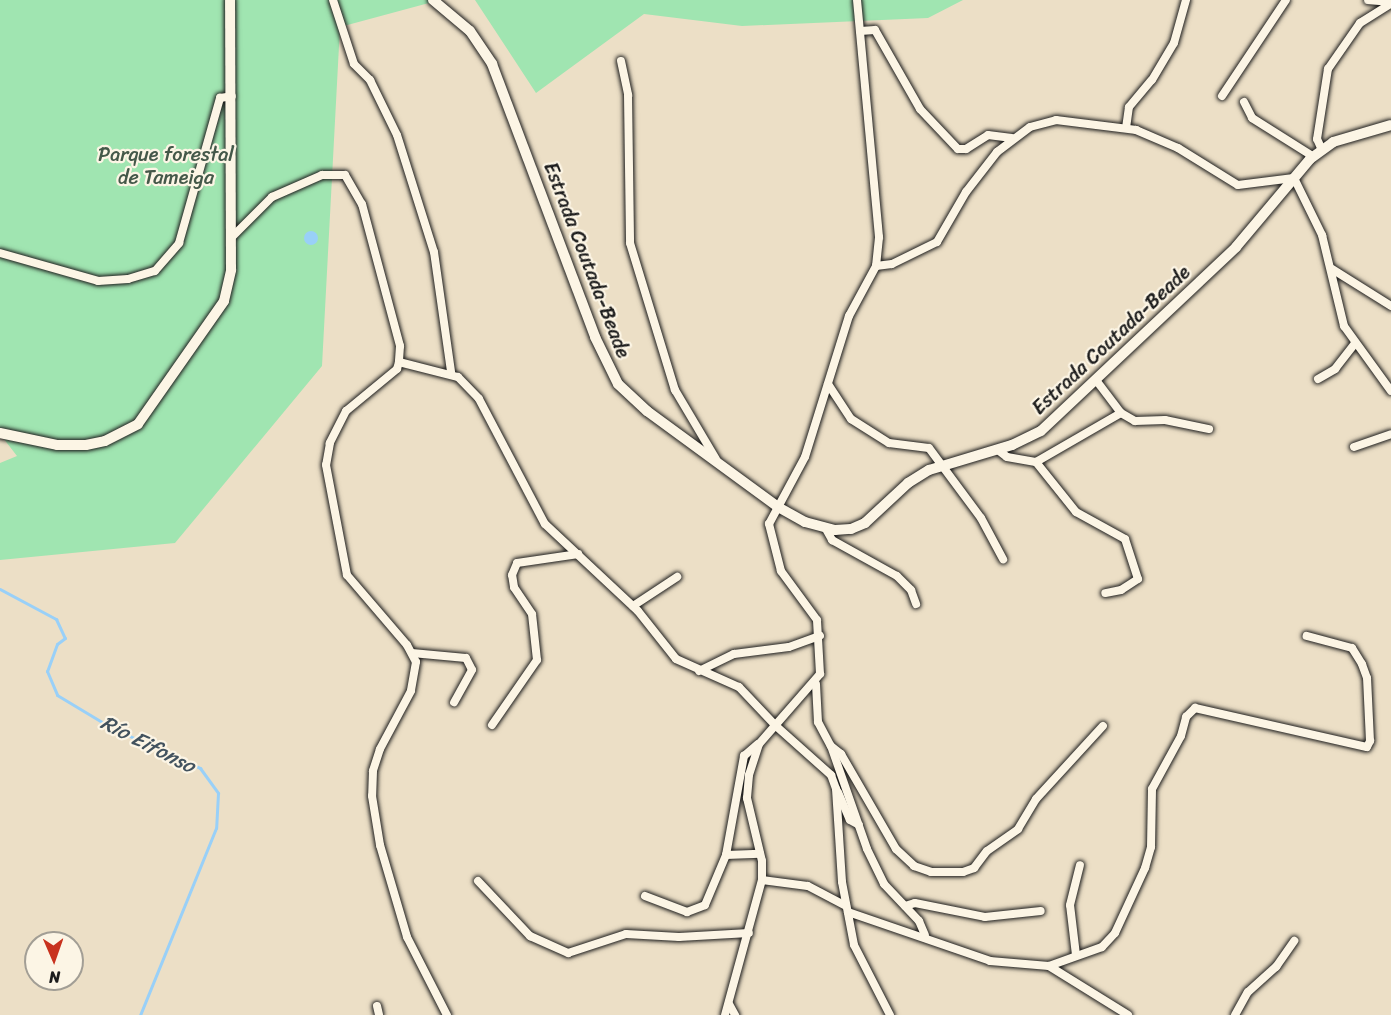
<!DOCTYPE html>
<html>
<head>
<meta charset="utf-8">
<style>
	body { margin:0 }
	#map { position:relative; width:1391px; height:1015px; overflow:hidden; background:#ecdfc6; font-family:Sriracha,sans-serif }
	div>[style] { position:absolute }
	.green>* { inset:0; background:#a0e5b1 }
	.water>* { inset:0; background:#99d0f8 }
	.round { border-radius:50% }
	.stream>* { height:3px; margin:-1.5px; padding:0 1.5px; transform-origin:1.5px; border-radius:1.5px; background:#99d0f8 }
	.roads { filter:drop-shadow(0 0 2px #1c1c1c) drop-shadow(0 0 2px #1c1c1c) }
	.minor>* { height:8px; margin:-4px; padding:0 4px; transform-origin:4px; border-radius:4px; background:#fcf5e5 }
	.tertiary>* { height:10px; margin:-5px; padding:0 5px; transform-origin:5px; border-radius:5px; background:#fcf5e5 }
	span { translate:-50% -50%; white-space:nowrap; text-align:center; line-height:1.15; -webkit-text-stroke:4.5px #fcf5e5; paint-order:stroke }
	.park-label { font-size:20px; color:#445849 }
	.street-label { font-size:20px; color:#1c1c1c }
	.water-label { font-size:21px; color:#42525e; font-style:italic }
	.north { position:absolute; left:24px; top:931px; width:60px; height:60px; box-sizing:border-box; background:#fcf5e5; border:2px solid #a29e95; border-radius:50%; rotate:178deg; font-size:16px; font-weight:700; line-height:24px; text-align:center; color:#1c1c1c }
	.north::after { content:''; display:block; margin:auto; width:21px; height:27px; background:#c8321e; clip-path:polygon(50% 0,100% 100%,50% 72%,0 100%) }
</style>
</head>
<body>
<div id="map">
	<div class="green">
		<div style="clip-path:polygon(0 0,440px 0,340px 27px,322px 366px,175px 543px,0 560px,0 463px,17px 456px,0 434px)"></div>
		<div style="clip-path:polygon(475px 0,963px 0,928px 18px,742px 26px,644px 14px,536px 93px)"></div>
	</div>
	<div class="water">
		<div class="round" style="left:304px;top:231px;width:14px;height:14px"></div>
	</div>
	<div class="stream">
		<div style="left:0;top:589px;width:64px;rotate:28.2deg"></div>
		<div style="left:56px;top:619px;width:21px;rotate:65deg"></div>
		<div style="left:65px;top:638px;width:10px;rotate:143deg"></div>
		<div style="left:57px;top:644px;width:29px;rotate:110deg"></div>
		<div style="left:47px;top:671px;width:26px;rotate:67deg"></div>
		<div style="left:57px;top:695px;width:64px;rotate:31deg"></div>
		<div style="left:112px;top:728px;width:97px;rotate:24.4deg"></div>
		<div style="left:200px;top:768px;width:31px;rotate:54deg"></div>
		<div style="left:218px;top:793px;width:35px;rotate:93deg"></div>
		<div style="left:216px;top:828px;width:202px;rotate:112.1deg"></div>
	</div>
	<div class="roads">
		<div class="minor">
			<div style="left:333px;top:0;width:67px;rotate:71.8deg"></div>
			<div style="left:354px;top:64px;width:23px;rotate:45deg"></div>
			<div style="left:370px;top:80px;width:61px;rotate:63.9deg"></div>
			<div style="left:397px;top:135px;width:123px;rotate:72.5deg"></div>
			<div style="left:434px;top:252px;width:121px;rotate:81.9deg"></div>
			<div style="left:1368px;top:0;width:23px;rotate:5deg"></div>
			<div style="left:860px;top:31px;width:15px;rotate:-4deg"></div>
			<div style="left:875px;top:30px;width:91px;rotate:60.3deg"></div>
			<div style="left:920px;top:109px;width:55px;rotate:46.5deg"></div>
			<div style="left:958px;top:149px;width:8px"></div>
			<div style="left:966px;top:149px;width:26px;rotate:-32deg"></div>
			<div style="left:988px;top:135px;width:24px;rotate:7deg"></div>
			<div style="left:621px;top:61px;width:35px;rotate:78deg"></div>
			<div style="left:628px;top:95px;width:148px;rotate:89.2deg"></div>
			<div style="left:630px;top:243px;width:154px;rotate:73deg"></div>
			<div style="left:675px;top:390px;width:80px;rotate:59.3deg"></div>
			<div style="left:1222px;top:96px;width:115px;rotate:-56.3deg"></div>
			<div style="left:1244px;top:102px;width:18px;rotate:63deg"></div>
			<div style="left:1252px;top:118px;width:73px;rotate:32.2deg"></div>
			<div style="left:1126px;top:128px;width:21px;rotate:-82deg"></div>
			<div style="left:1129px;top:107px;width:35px;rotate:-50deg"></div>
			<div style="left:1152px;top:80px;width:43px;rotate:-59.3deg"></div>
			<div style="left:1174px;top:43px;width:45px;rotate:-74.4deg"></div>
			<div style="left:1322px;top:150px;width:12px;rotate:-114deg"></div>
			<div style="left:1317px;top:139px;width:71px;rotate:-81.1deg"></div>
			<div style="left:1328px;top:69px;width:56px;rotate:-55.2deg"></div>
			<div style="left:1360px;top:23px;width:36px;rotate:-32deg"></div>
			<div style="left:231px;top:238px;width:58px;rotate:-45deg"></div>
			<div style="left:272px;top:197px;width:55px;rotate:-23.7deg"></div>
			<div style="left:322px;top:175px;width:23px"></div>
			<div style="left:345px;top:175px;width:34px;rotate:60deg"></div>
			<div style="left:362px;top:204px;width:147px;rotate:75deg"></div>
			<div style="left:400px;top:346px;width:16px;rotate:94deg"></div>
			<div style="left:399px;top:362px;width:7px;rotate:106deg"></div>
			<div style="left:397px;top:369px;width:66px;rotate:140.5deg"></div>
			<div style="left:346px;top:411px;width:36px;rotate:117deg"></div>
			<div style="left:330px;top:443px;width:22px;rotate:100deg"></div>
			<div style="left:326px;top:465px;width:112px;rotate:79.2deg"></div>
			<div style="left:347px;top:575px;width:92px;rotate:49.4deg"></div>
			<div style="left:407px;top:645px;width:19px;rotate:62deg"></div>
			<div style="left:416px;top:662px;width:29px;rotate:100deg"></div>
			<div style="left:411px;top:691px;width:66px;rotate:118.1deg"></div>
			<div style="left:380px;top:749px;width:23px;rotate:108deg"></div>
			<div style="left:373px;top:771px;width:25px;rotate:92deg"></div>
			<div style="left:372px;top:796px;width:50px;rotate:80.7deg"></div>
			<div style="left:380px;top:845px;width:96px;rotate:73.6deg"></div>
			<div style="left:407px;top:937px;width:88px;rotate:62.9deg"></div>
			<div style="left:0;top:253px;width:102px;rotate:15.9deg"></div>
			<div style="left:98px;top:281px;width:30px;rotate:-4deg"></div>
			<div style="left:128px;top:279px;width:28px;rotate:-17deg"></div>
			<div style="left:155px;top:271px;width:37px;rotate:-49deg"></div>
			<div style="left:179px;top:243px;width:151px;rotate:-74.2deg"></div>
			<div style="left:220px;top:98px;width:12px;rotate:-9deg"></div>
			<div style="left:876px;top:266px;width:16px;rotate:-7deg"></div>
			<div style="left:892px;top:264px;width:50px;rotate:-26.1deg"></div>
			<div style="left:937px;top:242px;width:58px;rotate:-59.9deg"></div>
			<div style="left:966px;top:192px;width:51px;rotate:-52.2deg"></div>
			<div style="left:997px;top:152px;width:41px;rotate:-37.1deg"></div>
			<div style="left:1030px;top:127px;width:27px;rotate:-15deg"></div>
			<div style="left:1056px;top:120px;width:81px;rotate:7.1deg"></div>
			<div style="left:1136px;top:130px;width:46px;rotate:23.2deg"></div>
			<div style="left:1178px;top:148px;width:70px;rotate:31.7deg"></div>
			<div style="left:1238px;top:185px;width:56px;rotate:-7.1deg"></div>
			<div style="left:1294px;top:178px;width:64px;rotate:63.8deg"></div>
			<div style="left:1322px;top:235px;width:94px;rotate:76.4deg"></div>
			<div style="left:1344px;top:326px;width:80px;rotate:54.1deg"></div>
			<div style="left:1332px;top:269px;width:70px;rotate:32.1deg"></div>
			<div style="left:399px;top:362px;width:61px;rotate:14.3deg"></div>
			<div style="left:458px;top:377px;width:30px;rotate:46deg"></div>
			<div style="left:479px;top:399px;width:141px;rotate:62.2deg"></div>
			<div style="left:545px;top:524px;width:127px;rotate:43.1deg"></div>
			<div style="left:638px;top:611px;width:61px;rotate:51.6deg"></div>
			<div style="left:676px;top:659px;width:69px;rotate:24deg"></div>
			<div style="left:739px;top:687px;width:54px;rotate:46.5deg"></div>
			<div style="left:776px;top:726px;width:74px;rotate:41.7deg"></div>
			<div style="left:831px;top:775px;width:15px;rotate:70deg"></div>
			<div style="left:836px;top:789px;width:93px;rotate:86.3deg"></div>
			<div style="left:842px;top:882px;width:64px;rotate:79.2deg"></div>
			<div style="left:854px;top:945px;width:79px;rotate:62.8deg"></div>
			<div style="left:1318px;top:379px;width:20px;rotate:-30deg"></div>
			<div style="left:1335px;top:369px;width:31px;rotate:-52deg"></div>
			<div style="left:1096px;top:380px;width:41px;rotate:52.9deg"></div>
			<div style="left:828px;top:384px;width:42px;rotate:56.7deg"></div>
			<div style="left:851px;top:419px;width:45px;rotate:32.3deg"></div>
			<div style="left:889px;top:443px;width:40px;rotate:7.1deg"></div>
			<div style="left:929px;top:448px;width:87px;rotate:53.4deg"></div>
			<div style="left:981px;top:518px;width:47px;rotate:61.8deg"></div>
			<div style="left:1354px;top:447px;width:39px;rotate:-19deg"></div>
			<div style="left:998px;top:450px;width:11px;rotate:38deg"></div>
			<div style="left:1007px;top:457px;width:29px;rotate:10deg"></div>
			<div style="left:1036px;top:462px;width:64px;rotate:51.3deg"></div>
			<div style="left:1076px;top:512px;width:56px;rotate:28.9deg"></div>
			<div style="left:1125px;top:539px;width:42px;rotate:72deg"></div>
			<div style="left:1138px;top:579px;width:20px;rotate:147deg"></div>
			<div style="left:1121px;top:590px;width:16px;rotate:169deg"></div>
			<div style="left:1036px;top:462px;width:98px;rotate:-30deg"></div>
			<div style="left:1121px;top:413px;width:16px;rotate:30deg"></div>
			<div style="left:1135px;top:421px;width:30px;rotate:-2deg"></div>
			<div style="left:1165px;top:420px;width:45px;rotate:11.6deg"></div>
			<div style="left:826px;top:529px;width:13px;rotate:61deg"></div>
			<div style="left:832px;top:540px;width:74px;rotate:29deg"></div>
			<div style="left:897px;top:576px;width:20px;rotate:45deg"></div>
			<div style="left:911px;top:590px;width:15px;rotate:70deg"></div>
			<div style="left:633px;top:606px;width:53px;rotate:-33.4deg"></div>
			<div style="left:412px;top:653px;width:54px;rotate:5.3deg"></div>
			<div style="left:466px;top:658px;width:13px;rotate:63deg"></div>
			<div style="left:472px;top:670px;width:37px;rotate:119deg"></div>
			<div style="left:699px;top:671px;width:39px;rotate:-26deg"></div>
			<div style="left:734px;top:654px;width:55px;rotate:-7.3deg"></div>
			<div style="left:789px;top:647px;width:33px;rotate:-20deg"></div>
			<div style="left:816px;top:684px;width:38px;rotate:87deg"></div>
			<div style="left:818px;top:722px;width:27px;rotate:62deg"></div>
			<div style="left:831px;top:746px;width:109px;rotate:70.7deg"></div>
			<div style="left:867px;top:849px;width:39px;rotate:64deg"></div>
			<div style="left:884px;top:884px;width:51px;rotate:46.6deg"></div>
			<div style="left:919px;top:921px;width:15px;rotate:67deg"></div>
			<div style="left:492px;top:725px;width:79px;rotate:-55.3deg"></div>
			<div style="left:537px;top:660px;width:46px;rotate:-96.2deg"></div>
			<div style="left:532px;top:614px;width:32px;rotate:-124deg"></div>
			<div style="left:514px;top:587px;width:12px;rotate:-99deg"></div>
			<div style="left:512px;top:575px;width:13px;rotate:-67deg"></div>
			<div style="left:517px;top:563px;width:62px;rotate:-8.4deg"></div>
			<div style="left:831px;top:746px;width:13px;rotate:39deg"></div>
			<div style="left:841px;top:754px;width:110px;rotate:59.9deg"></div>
			<div style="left:896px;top:849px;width:25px;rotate:43deg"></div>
			<div style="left:914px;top:866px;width:18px;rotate:19deg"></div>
			<div style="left:931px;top:872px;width:32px"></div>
			<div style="left:963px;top:872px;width:12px;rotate:-20deg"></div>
			<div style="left:974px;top:868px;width:21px;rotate:-53deg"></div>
			<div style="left:987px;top:851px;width:38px;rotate:-35deg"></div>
			<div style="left:1018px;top:829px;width:35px;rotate:-59deg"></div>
			<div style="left:1036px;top:799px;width:99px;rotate:-47.5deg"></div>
			<div style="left:838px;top:792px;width:30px;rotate:67deg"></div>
			<div style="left:850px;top:820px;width:10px;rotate:29deg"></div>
			<div style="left:726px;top:855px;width:34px;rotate:-2deg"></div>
			<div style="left:762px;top:880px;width:46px;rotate:7.4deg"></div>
			<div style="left:808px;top:886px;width:43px;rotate:27.8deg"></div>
			<div style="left:478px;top:881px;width:76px;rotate:46.6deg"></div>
			<div style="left:530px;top:936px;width:42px;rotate:24.1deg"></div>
			<div style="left:568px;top:953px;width:61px;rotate:-18.1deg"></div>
			<div style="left:626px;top:934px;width:53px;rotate:3.2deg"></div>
			<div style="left:679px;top:937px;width:70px;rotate:-3.3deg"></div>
			<div style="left:645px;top:896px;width:45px;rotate:20.9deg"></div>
			<div style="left:687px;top:912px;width:19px;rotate:-21deg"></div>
			<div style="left:705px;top:905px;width:54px;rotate:-67.2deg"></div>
			<div style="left:726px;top:855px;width:101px;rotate:-79.7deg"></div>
			<div style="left:744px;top:756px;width:18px;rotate:-41deg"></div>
			<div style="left:905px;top:906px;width:10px;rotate:-17deg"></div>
			<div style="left:915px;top:903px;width:71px;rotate:11.3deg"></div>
			<div style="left:985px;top:917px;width:56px;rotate:-6.1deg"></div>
			<div style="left:848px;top:912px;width:150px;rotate:19deg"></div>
			<div style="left:990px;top:961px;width:59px;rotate:4.8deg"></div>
			<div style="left:1049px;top:966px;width:56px;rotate:-19.7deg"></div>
			<div style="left:1102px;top:947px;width:19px;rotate:-47deg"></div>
			<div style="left:1115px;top:933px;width:72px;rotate:-65.2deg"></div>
			<div style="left:1145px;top:868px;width:22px;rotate:-74deg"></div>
			<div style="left:1151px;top:847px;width:58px;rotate:-89deg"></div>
			<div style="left:1152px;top:789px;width:60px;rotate:-61.3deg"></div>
			<div style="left:1181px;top:736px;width:20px;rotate:-75deg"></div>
			<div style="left:1186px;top:717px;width:13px;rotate:-45deg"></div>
			<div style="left:1195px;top:708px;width:176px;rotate:12.8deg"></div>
			<div style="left:1367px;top:747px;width:7px;rotate:-63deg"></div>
			<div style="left:1370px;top:741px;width:63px;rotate:-92.7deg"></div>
			<div style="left:1367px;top:678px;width:15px;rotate:-110deg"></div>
			<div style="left:1362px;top:664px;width:19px;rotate:-122deg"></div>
			<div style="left:1352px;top:648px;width:47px;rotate:-165.1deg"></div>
			<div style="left:1076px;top:955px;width:50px;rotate:-96.8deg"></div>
			<div style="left:1070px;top:905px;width:41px;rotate:-76deg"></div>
			<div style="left:1049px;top:966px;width:93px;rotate:31.8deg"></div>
			<div style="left:729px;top:1004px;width:13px;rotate:61deg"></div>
			<div style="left:377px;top:1006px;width:9px;rotate:77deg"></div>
			<div style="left:725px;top:1015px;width:140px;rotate:-74.7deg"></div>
			<div style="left:762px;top:880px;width:19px;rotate:-90deg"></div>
			<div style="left:762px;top:861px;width:65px;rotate:-103.4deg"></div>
			<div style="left:747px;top:798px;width:23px;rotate:-85deg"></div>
			<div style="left:749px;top:775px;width:33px;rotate:-72deg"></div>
			<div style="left:759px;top:744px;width:93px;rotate:-48.9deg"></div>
			<div style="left:820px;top:674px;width:54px;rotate:-93.2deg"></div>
			<div style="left:817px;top:620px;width:61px;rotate:-126.3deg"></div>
			<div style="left:781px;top:571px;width:49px;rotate:-104.3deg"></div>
			<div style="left:769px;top:524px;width:76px;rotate:-61.8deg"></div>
			<div style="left:805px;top:457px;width:148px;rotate:-72.7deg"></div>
			<div style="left:849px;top:316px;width:57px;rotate:-61.6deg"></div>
			<div style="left:876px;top:266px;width:29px;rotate:-84deg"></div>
			<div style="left:879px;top:237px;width:238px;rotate:-95.3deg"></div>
			<div style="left:1235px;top:1015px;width:26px;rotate:-61deg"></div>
			<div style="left:1248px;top:992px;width:38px;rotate:-42deg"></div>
			<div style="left:1276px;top:967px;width:32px;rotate:-55deg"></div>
		</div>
		<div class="tertiary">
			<div style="left:433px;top:0;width:48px;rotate:40deg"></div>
			<div style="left:470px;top:31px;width:40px;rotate:56deg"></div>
			<div style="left:492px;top:64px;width:292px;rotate:69.3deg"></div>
			<div style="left:595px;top:337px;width:52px;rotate:63.9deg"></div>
			<div style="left:618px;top:384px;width:40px;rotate:43deg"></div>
			<div style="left:647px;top:411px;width:162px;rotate:36.2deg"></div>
			<div style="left:778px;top:507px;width:31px;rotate:29deg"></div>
			<div style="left:805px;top:522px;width:31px;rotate:15deg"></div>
			<div style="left:835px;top:530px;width:16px;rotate:-4deg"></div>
			<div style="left:851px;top:529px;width:15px;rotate:-23deg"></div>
			<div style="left:865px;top:523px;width:59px;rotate:-42.9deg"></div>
			<div style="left:908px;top:483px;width:25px;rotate:-32deg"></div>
			<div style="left:929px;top:470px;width:87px;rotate:-16.8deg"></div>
			<div style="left:1012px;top:445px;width:32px;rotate:-26deg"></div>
			<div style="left:1041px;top:431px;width:268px;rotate:-43.3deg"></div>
			<div style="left:1236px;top:247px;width:115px;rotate:-49.9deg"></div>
			<div style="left:1310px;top:159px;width:29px;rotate:-36deg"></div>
			<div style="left:1333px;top:142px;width:60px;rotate:-16.3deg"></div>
			<div style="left:0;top:433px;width:58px;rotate:11.9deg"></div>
			<div style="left:57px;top:445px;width:29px"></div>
			<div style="left:86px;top:445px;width:19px;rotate:-12deg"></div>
			<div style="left:105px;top:441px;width:37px;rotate:-27deg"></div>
			<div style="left:138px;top:424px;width:150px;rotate:-55deg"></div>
			<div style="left:224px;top:301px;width:32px;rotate:-77deg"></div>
			<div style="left:231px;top:270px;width:270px;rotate:-90.2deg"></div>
		</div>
	</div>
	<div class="park-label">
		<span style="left:166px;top:166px">Parque forestal<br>de Tameiga</span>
	</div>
	<div class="street-label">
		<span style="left:587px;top:260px;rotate:69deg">Estrada Coutada-Beade</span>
		<span style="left:1111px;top:340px;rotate:-43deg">Estrada Coutada-Beade</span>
	</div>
	<div class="water-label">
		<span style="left:148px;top:744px;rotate:27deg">Río Eifonso</span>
	</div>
	<div class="north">N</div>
</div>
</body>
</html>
